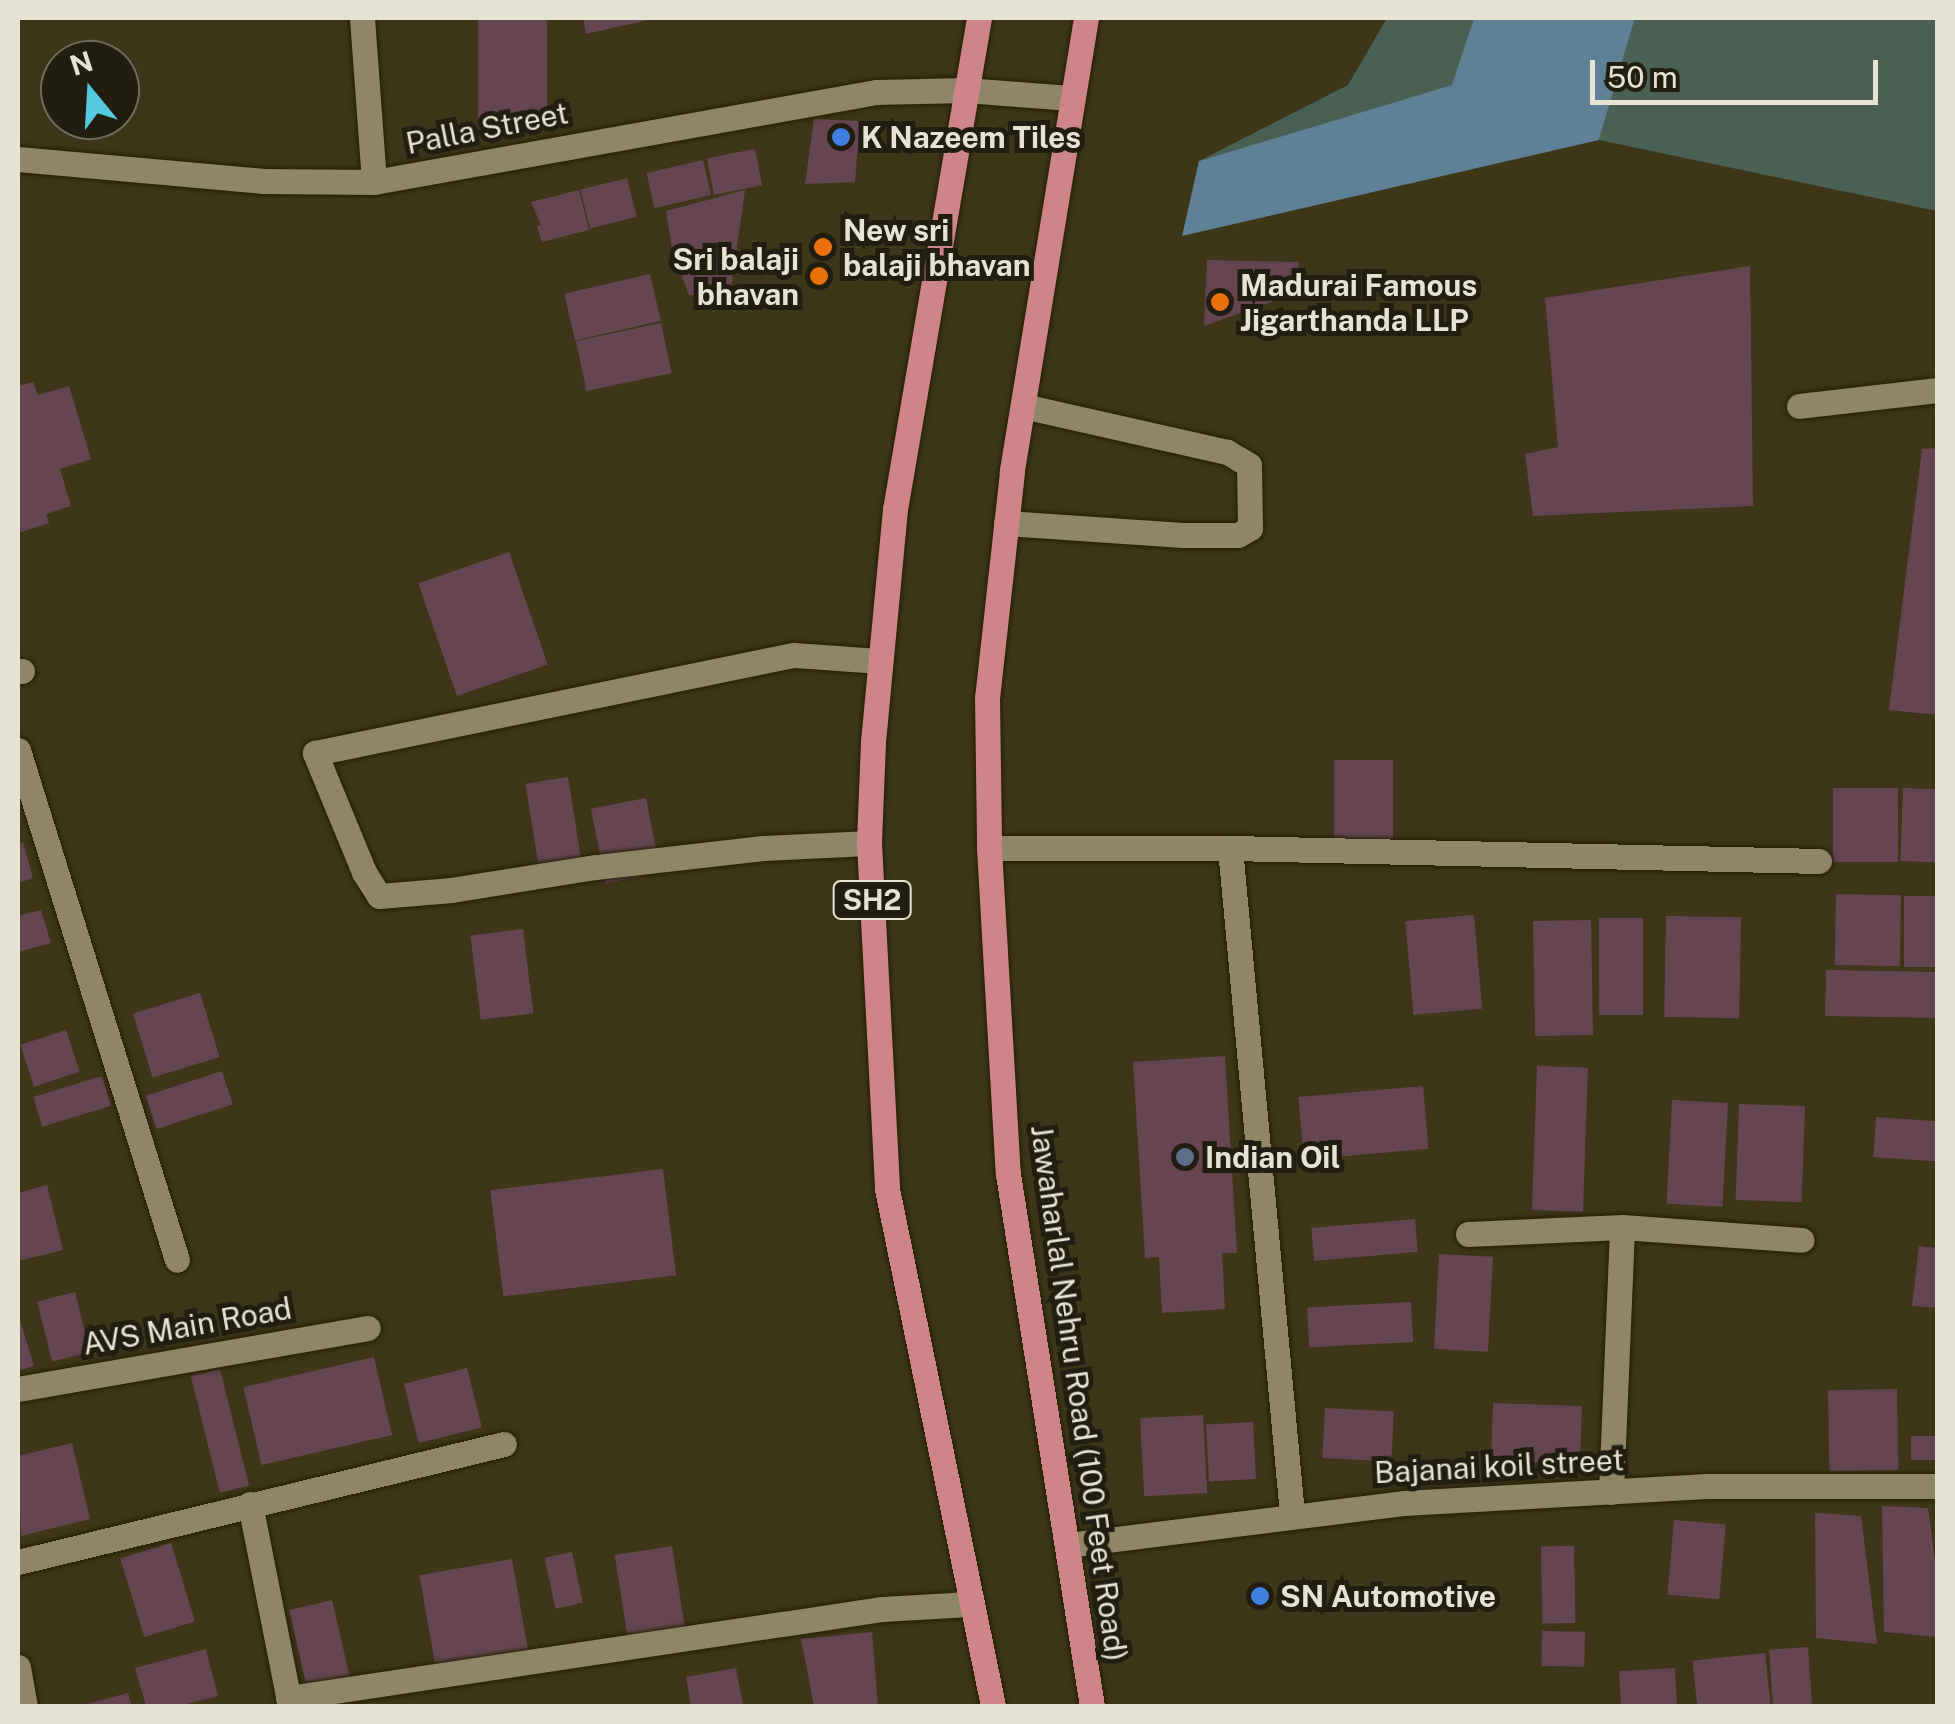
<!DOCTYPE html>
<html>
<head>
<meta charset="utf-8">
<style>
	body { margin:0 }
	#map { position:relative; width:1955px; height:1724px; overflow:hidden; background:#3e3619; font-family:"Public Sans",sans-serif }
	div>[style] { position:absolute }
	.green>* { inset:0; background:#4a6055 }
	.water>* { inset:0; background:#5f8195 }
	.building>* { inset:0; background:#654552; transform-origin:0 0 }
	.roads { filter:drop-shadow(0 0 2px #241d02) drop-shadow(0 0 2px #241d02) }
	.minor>* { height:25px; margin:-12.5px; padding:0 12.5px; transform-origin:12.5px; border-radius:12.5px; background:#8e8667 }
	.major>* { height:25px; margin:-12.5px; padding:0 12.5px; transform-origin:12.5px; border-radius:12.5px; background:#cd8588 }
	.dots>* { width:28px; height:28px; translate:-50% -50%; box-sizing:border-box; border:5px solid #211e11; border-radius:50% }
	span { translate:-50% -50%; white-space:nowrap; text-align:center; line-height:1.15; -webkit-text-stroke:10px #211e11; paint-order:stroke }
	.shield-label span { padding:2px 8px; background:#211e11; border:2px solid; border-radius:8px; -webkit-text-stroke-width:0 }
	.shield-label { font-size:28px; color:#e7e3d2; font-weight:700 }
	.street-label { font-size:30px; color:#e7e3d2 }
	.poi-label { font-size:30px; color:#e7e3d2; font-weight:700 }
	.left { translate:0 -50%; text-align:left }
	.right { translate:-100% -50%; text-align:right }
	.frame { position:absolute; inset:0; border:20px solid #e7e3d2; pointer-events:none }
	.north { position:absolute; left:40px; top:40px; width:100px; height:100px; box-sizing:border-box; background:#211e11; border:2px solid #706d5e; border-radius:50%; rotate:342deg; font-size:28px; font-weight:700; line-height:40px; text-align:center; color:#e7e3d2 }
	.north::after { content:''; display:block; margin:auto; width:35px; height:45px; background:#54cade; clip-path:polygon(50% 0,100% 100%,50% 72%,0 100%) }
	.scale { position:absolute; left:1590px; top:60px; width:288px; height:45px; box-sizing:border-box; border:5px solid #e7e3d2; border-top:0; padding-left:12px; font-size:30px; line-height:35px; white-space:nowrap; color:#e7e3d2; -webkit-text-stroke:8px #211e11; paint-order:stroke }
</style>
</head>
<body>
<div id="map">
	<div class="green">
		<div style="clip-path:polygon(1387px 18px,1474px 18px,1453px 85px,1199px 161px,1348px 85px)"></div>
		<div style="clip-path:polygon(1635px 18px,1937px 18px,1937px 211px,1599px 140px)"></div>
	</div>
	<div class="water">
		<div style="clip-path:polygon(1474px 18px,1635px 18px,1599px 140px,1182px 236px,1199px 161px,1452px 85px)"></div>
	</div>
	<div class="building">
		<div style="left:478px;top:18px;width:69px;height:109px"></div>
		<div style="clip-path:polygon(583px 18px,653px 18px,653px 19px,586px 34px)"></div>
		<div style="clip-path:polygon(814px 119px,860px 121px,855px 182px,805px 184px)"></div>
		<div style="left:755px;top:149px;width:37px;height:49px;rotate:79deg"></div>
		<div style="left:703px;top:160px;width:36px;height:58px;rotate:77deg"></div>
		<div style="left:627px;top:178px;width:40px;height:48px;rotate:76deg"></div>
		<div style="clip-path:polygon(579px 190px,589px 230px,542px 242px,537px 226px,541px 225px,531px 202px)"></div>
		<div style="clip-path:polygon(745px 190px,730px 296px,689px 295px,672px 249px,666px 211px)"></div>
		<div style="clip-path:polygon(1207px 260px,1299px 262px,1293px 294px,1204px 326px)"></div>
		<div style="clip-path:polygon(1750px 266px,1753px 506px,1533px 516px,1525px 454px,1558px 447px,1545px 298px)"></div>
		<div style="left:650px;top:274px;width:48px;height:88px;rotate:77deg"></div>
		<div style="left:661px;top:323px;width:51px;height:87px;rotate:78deg"></div>
		<div style="clip-path:polygon(33px 382px,38px 395px,69px 386px,91px 459px,60px 469px,71px 506px,46px 514px,49px 523px,18px 533px,18px 386px)"></div>
		<div style="clip-path:polygon(1938px 448px,1938px 715px,1889px 710px,1922px 449px)"></div>
		<div style="left:509px;top:552px;width:119px;height:96px;rotate:71deg"></div>
		<div style="left:1334px;top:760px;width:59px;height:103px"></div>
		<div style="left:568px;top:777px;width:101px;height:43px;rotate:81deg"></div>
		<div style="left:1833px;top:788px;width:65px;height:74px"></div>
		<div style="left:1903px;top:788px;width:35px;height:73px;rotate:2deg"></div>
		<div style="left:646px;top:798px;width:76px;height:56px;rotate:79deg"></div>
		<div style="clip-path:polygon(23px 842px,33px 878px,18px 883px,18px 844px)"></div>
		<div style="left:1836px;top:894px;width:65px;height:71px;rotate:1deg"></div>
		<div style="left:1904px;top:896px;width:34px;height:71px"></div>
		<div style="clip-path:polygon(41px 910px,51px 943px,18px 952px,18px 916px)"></div>
		<div style="left:1474px;top:915px;width:94px;height:69px;rotate:85deg"></div>
		<div style="left:1666px;top:916px;width:75px;height:101px;rotate:1deg"></div>
		<div style="left:1599px;top:918px;width:44px;height:97px"></div>
		<div style="left:1591px;top:920px;width:115px;height:58px;rotate:89deg"></div>
		<div style="left:523px;top:929px;width:85px;height:53px;rotate:83deg"></div>
		<div style="left:1826px;top:970px;width:112px;height:46px;rotate:1deg"></div>
		<div style="left:200px;top:993px;width:67px;height:70px;rotate:73deg"></div>
		<div style="left:66px;top:1030px;width:44px;height:48px;rotate:72deg"></div>
		<div style="clip-path:polygon(1225px 1056px,1237px 1253px,1222px 1253px,1225px 1309px,1162px 1313px,1159px 1257px,1145px 1258px,1133px 1062px)"></div>
		<div style="left:1537px;top:1066px;width:51px;height:144px;rotate:2deg"></div>
		<div style="left:222px;top:1071px;width:35px;height:80px;rotate:72deg"></div>
		<div style="left:102px;top:1076px;width:31px;height:72px;rotate:73deg"></div>
		<div style="left:1423px;top:1086px;width:63px;height:125px;rotate:85deg"></div>
		<div style="left:1672px;top:1100px;width:56px;height:104px;rotate:3deg"></div>
		<div style="left:1739px;top:1104px;width:66px;height:96px;rotate:2deg"></div>
		<div style="left:1876px;top:1117px;width:62px;height:40px;rotate:4deg"></div>
		<div style="left:663px;top:1169px;width:107px;height:174px;rotate:83deg"></div>
		<div style="clip-path:polygon(47px 1185px,63px 1250px,18px 1261px,18px 1193px)"></div>
		<div style="left:1415px;top:1219px;width:33px;height:104px;rotate:85deg"></div>
		<div style="clip-path:polygon(1919px 1246px,1938px 1248px,1938px 1308px,1912px 1306px)"></div>
		<div style="left:1439px;top:1254px;width:54px;height:95px;rotate:3deg"></div>
		<div style="left:75px;top:1292px;width:62px;height:39px;rotate:76deg"></div>
		<div style="left:1411px;top:1302px;width:40px;height:104px;rotate:87deg"></div>
		<div style="clip-path:polygon(18px 1313px,34px 1366px,18px 1371px)"></div>
		<div style="left:374px;top:1357px;width:80px;height:134px;rotate:77deg"></div>
		<div style="left:467px;top:1368px;width:61px;height:65px;rotate:76deg"></div>
		<div style="left:220px;top:1369px;width:120px;height:30px;rotate:76deg"></div>
		<div style="left:1897px;top:1389px;width:81px;height:69px;rotate:89deg"></div>
		<div style="left:1493px;top:1403px;width:89px;height:58px;rotate:2deg"></div>
		<div style="left:1325px;top:1408px;width:69px;height:50px;rotate:3deg"></div>
		<div style="left:1203px;top:1415px;width:78px;height:63px;rotate:87deg"></div>
		<div style="left:1253px;top:1422px;width:57px;height:47px;rotate:87deg"></div>
		<div style="left:1911px;top:1436px;width:27px;height:24px"></div>
		<div style="clip-path:polygon(72px 1443px,90px 1519px,21px 1536px,18px 1456px)"></div>
		<div style="clip-path:polygon(1882px 1506px,1928px 1508px,1938px 1582px,1938px 1637px,1884px 1632px)"></div>
		<div style="clip-path:polygon(1815px 1513px,1861px 1516px,1877px 1644px,1816px 1638px)"></div>
		<div style="left:1674px;top:1520px;width:52px;height:75px;rotate:5deg"></div>
		<div style="left:171px;top:1543px;width:82px;height:53px;rotate:73deg"></div>
		<div style="left:672px;top:1546px;width:92px;height:58px;rotate:81deg"></div>
		<div style="left:1574px;top:1546px;width:77px;height:33px;rotate:89deg"></div>
		<div style="left:572px;top:1552px;width:52px;height:28px;rotate:78deg"></div>
		<div style="left:512px;top:1559px;width:106px;height:94px;rotate:80deg"></div>
		<div style="left:332px;top:1600px;width:83px;height:44px;rotate:77deg"></div>
		<div style="left:1542px;top:1631px;width:43px;height:35px;rotate:1deg"></div>
		<div style="clip-path:polygon(872px 1632px,878px 1706px,814px 1706px,801px 1639px)"></div>
		<div style="left:1808px;top:1647px;width:57px;height:39px;rotate:86deg"></div>
		<div style="clip-path:polygon(206px 1649px,218px 1696px,179px 1706px,146px 1706px,135px 1668px)"></div>
		<div style="left:1765px;top:1653px;width:51px;height:73px;rotate:84deg"></div>
		<div style="clip-path:polygon(736px 1668px,743px 1706px,691px 1706px,686px 1677px)"></div>
		<div style="left:1675px;top:1668px;width:38px;height:56px;rotate:87deg"></div>
		<div style="clip-path:polygon(128px 1693px,132px 1706px,83px 1706px,83px 1705px)"></div>
	</div>
	<div class="roads">
		<div class="minor">
			<div style="left:362px;top:18px;width:164px;rotate:85.8deg"></div>
			<div style="left:18px;top:159px;width:247px;rotate:5.1deg"></div>
			<div style="left:264px;top:181px;width:110px;rotate:0.5deg"></div>
			<div style="left:374px;top:182px;width:510px;rotate:-10.16deg"></div>
			<div style="left:876px;top:92px;width:89px;rotate:-1.3deg"></div>
			<div style="left:965px;top:90px;width:106px;rotate:4.3deg"></div>
			<div style="left:1799px;top:406px;width:140px;rotate:-6.6deg"></div>
			<div style="left:1006px;top:523px;width:177px;rotate:3.9deg"></div>
			<div style="left:1183px;top:535px;width:55px"></div>
			<div style="left:1238px;top:535px;width:14px;rotate:-30deg"></div>
			<div style="left:1250px;top:528px;width:63px;rotate:-90.9deg"></div>
			<div style="left:1249px;top:465px;width:26px;rotate:-149deg"></div>
			<div style="left:1227px;top:452px;width:209px;rotate:-167.3deg"></div>
			<div style="left:18px;top:671px;width:4px"></div>
			<div style="left:18px;top:750px;width:534px;rotate:72.68deg"></div>
			<div style="left:869px;top:843px;width:106px;rotate:177.3deg"></div>
			<div style="left:763px;top:848px;width:169px;rotate:173.5deg"></div>
			<div style="left:595px;top:867px;width:145px;rotate:170.9deg"></div>
			<div style="left:452px;top:890px;width:73px;rotate:175.3deg"></div>
			<div style="left:379px;top:896px;width:28px;rotate:-122deg"></div>
			<div style="left:364px;top:872px;width:129px;rotate:-112.4deg"></div>
			<div style="left:315px;top:753px;width:489px;rotate:-11.6deg"></div>
			<div style="left:794px;top:655px;width:85px;rotate:4deg"></div>
			<div style="left:989px;top:848px;width:241px"></div>
			<div style="left:1468px;top:1234px;width:154px;rotate:-2.6deg"></div>
			<div style="left:1622px;top:1227px;width:180px;rotate:4.1deg"></div>
			<div style="left:18px;top:1389px;width:355px;rotate:-9.9deg"></div>
			<div style="left:1611px;top:1492px;width:265px;rotate:-87.6deg"></div>
			<div style="left:250px;top:1504px;width:206px;rotate:78.8deg"></div>
			<div style="left:1292px;top:1514px;width:669px;rotate:-95.32deg"></div>
			<div style="left:1230px;top:848px;width:589px;rotate:1.26deg"></div>
			<div style="left:1067px;top:1545px;width:340px;rotate:-7.1deg"></div>
			<div style="left:1404px;top:1503px;width:303px;rotate:-3.2deg"></div>
			<div style="left:1707px;top:1486px;width:231px"></div>
			<div style="left:18px;top:1562px;width:500px;rotate:-13.65deg"></div>
			<div style="left:18px;top:1667px;width:40px;rotate:80deg"></div>
			<div style="left:288px;top:1698px;width:601px;rotate:-8.52deg"></div>
			<div style="left:882px;top:1609px;width:88px;rotate:-3.3deg"></div>
		</div>
		<div class="major">
			<div style="left:979px;top:18px;width:498px;rotate:99.7deg"></div>
			<div style="left:895px;top:509px;width:234px;rotate:95.4deg"></div>
			<div style="left:873px;top:742px;width:101px;rotate:92.3deg"></div>
			<div style="left:869px;top:843px;width:346px;rotate:87deg"></div>
			<div style="left:887px;top:1189px;width:528px;rotate:78.41deg"></div>
			<div style="left:1086px;top:18px;width:460px;rotate:99.3deg"></div>
			<div style="left:1012px;top:472px;width:226px;rotate:96.3deg"></div>
			<div style="left:987px;top:697px;width:151px;rotate:89.2deg"></div>
			<div style="left:989px;top:848px;width:327px;rotate:86.7deg"></div>
			<div style="left:1008px;top:1174px;width:539px;rotate:81.03deg"></div>
		</div>
	</div>
	<div class="dots">
		<div style="left:841px;top:137px;background:#3f7fe0"></div>
		<div style="left:823px;top:247px;background:#e8710a"></div>
		<div style="left:819px;top:276px;background:#e8710a"></div>
		<div style="left:1220px;top:302px;background:#e8710a"></div>
		<div style="left:1185px;top:1157px;background:#5c6f8a"></div>
		<div style="left:1260px;top:1596px;background:#3f7fe0"></div>
	</div>
	<div class="shield-label">
		<span style="left:872px;top:900px">SH2</span>
	</div>
	<div class="street-label">
		<span style="left:487px;top:128px;rotate:-11deg">Palla Street</span>
		<span style="left:187px;top:1326px;rotate:-10deg">AVS Main Road</span>
		<span style="left:1079px;top:1393px;rotate:82deg">Jawaharlal Nehru Road (100 Feet Road)</span>
		<span style="left:1499px;top:1466px;rotate:-3deg">Bajanai koil street</span>
	</div>
	<div class="poi-label">
		<span class="left" style="left:861px;top:137px">K Nazeem Tiles</span>
		<span class="left" style="left:843px;top:247px">New sri<br>balaji bhavan</span>
		<span class="right" style="left:799px;top:276px">Sri balaji<br>bhavan</span>
		<span class="left" style="left:1240px;top:302px">Madurai Famous<br>Jigarthanda LLP</span>
		<span class="left" style="left:1205px;top:1157px">Indian Oil</span>
		<span class="left" style="left:1280px;top:1596px">SN Automotive</span>
	</div>
	<div class="frame"></div>
	<div class="north">N</div>
	<div class="scale">50 m</div>
</div>
</body>
</html>
